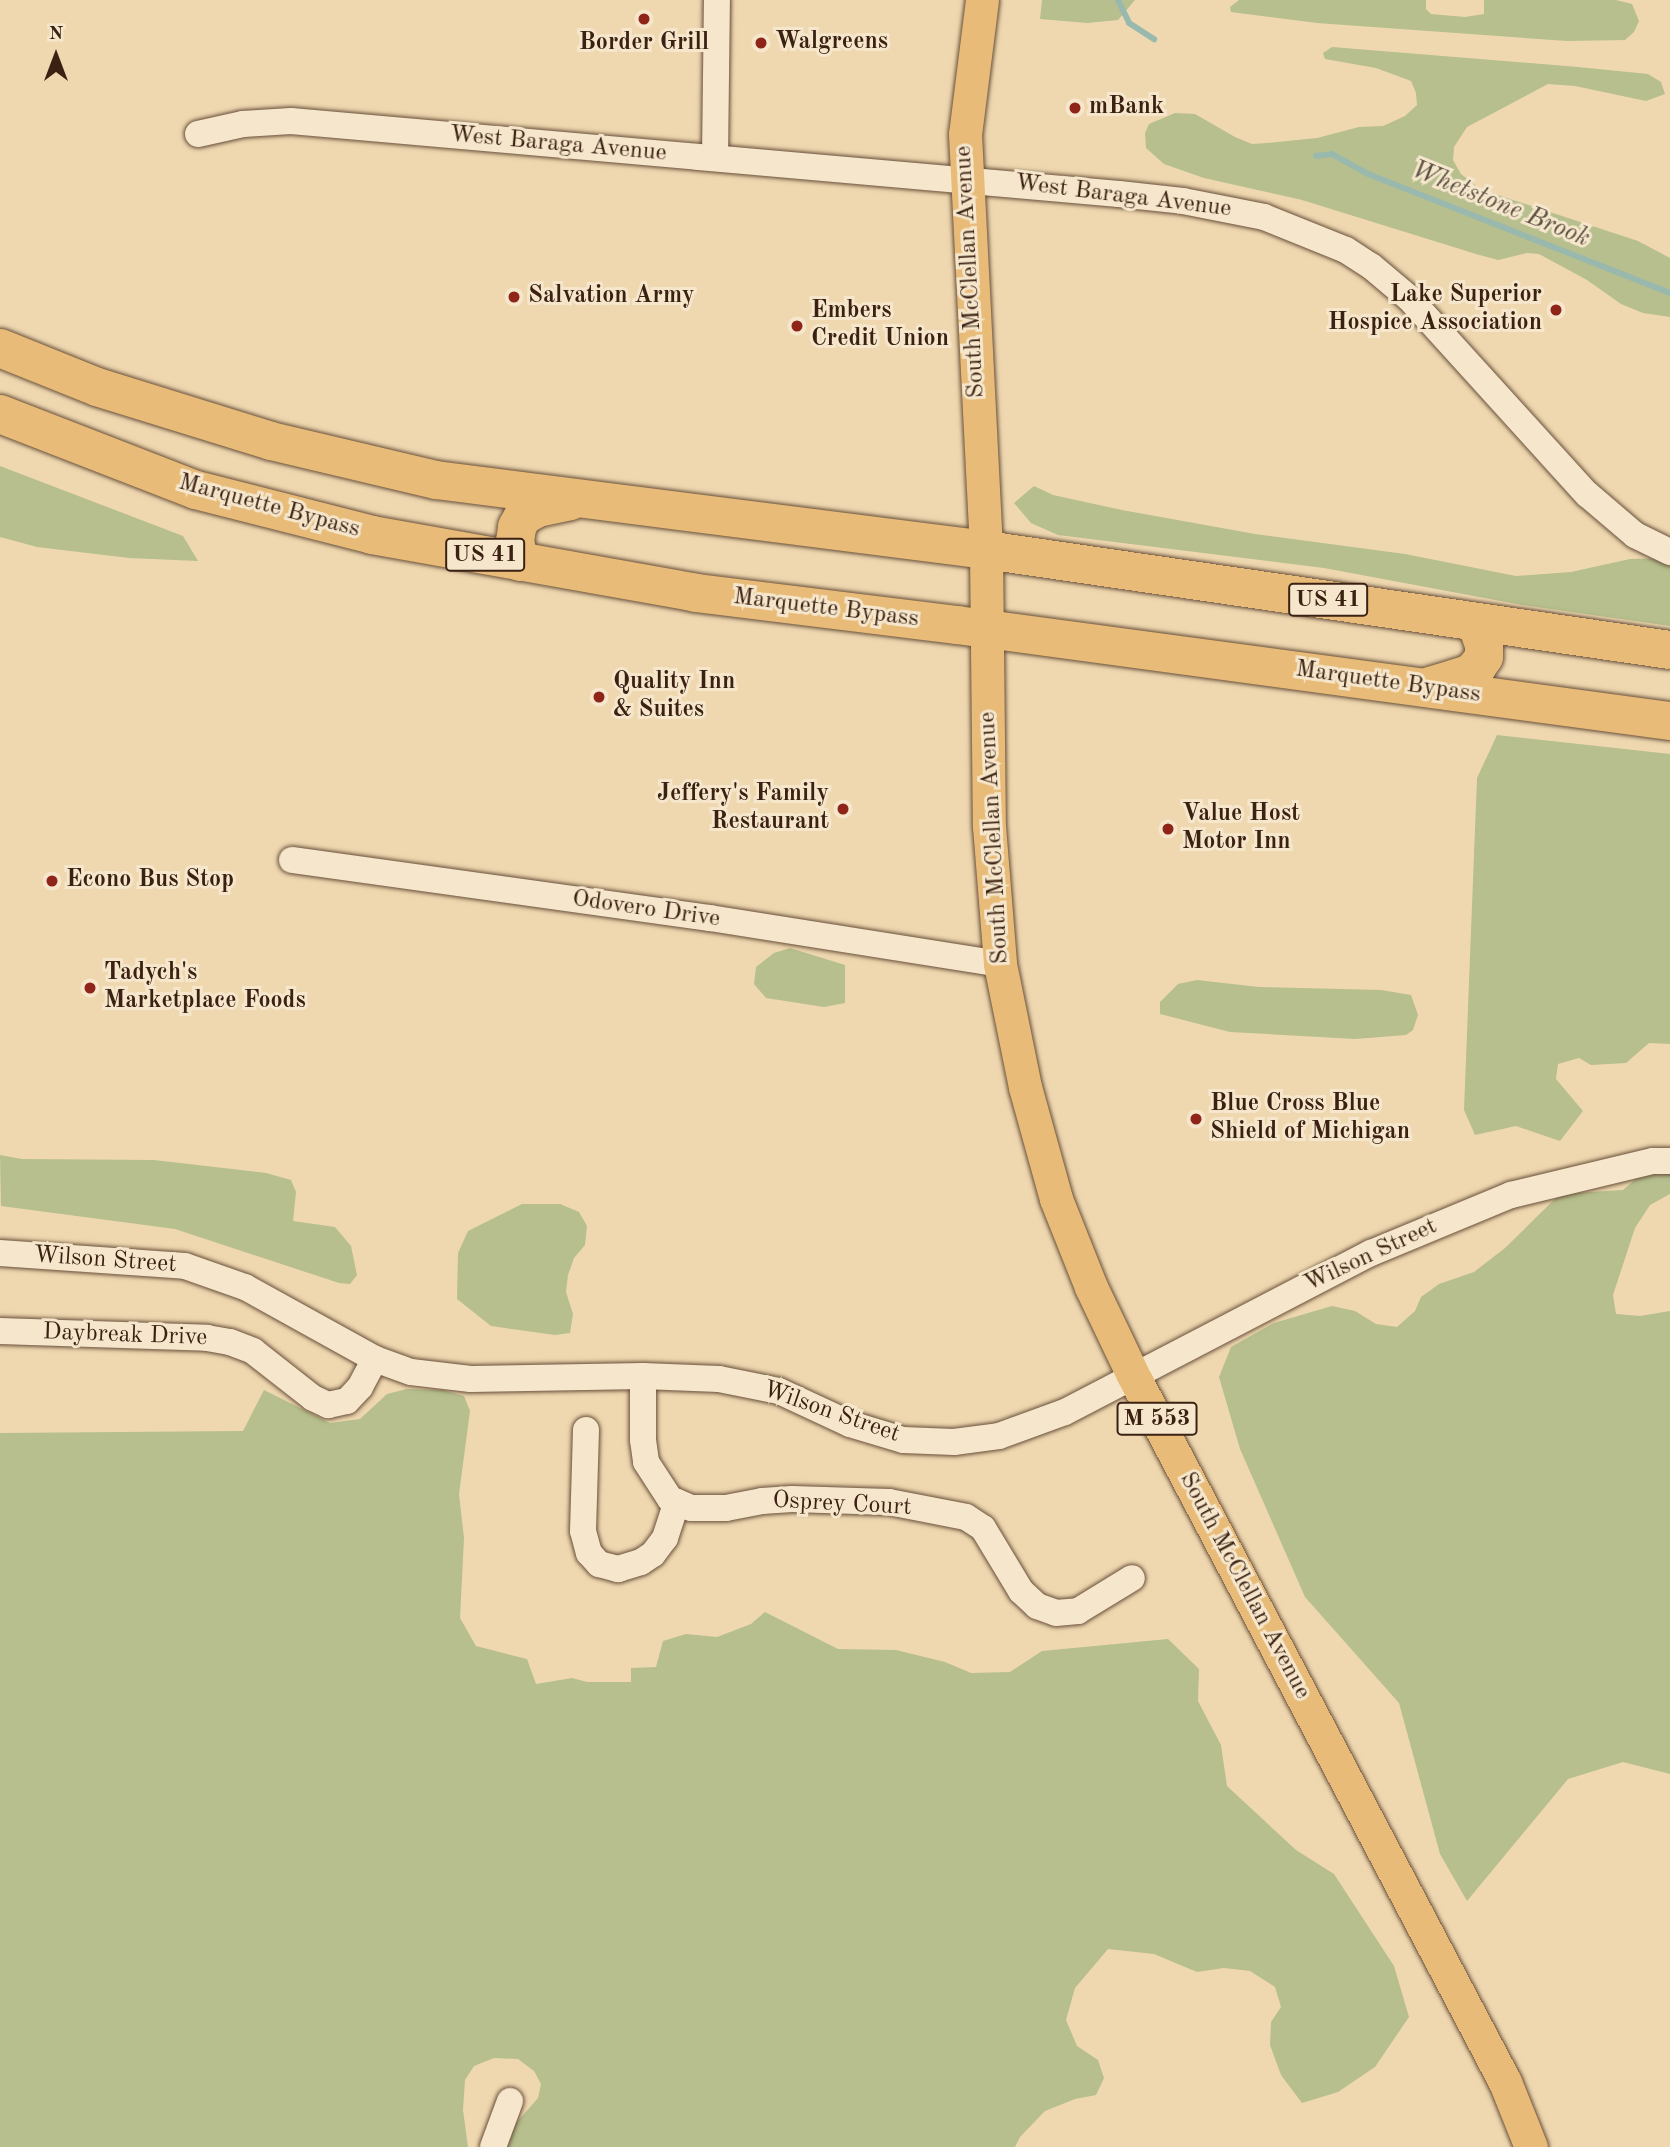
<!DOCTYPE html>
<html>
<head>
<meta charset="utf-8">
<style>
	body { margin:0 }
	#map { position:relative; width:1670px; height:2147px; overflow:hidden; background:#efd8b0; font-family:"Old Standard TT",serif }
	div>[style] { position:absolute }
	.green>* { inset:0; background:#b6bf8d }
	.stream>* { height:6px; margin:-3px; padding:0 3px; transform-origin:3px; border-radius:3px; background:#9ab9ae }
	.roads { filter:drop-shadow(0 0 2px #684f3a) drop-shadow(0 0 2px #684f3a) }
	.minor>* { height:26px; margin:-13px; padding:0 13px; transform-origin:13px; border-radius:13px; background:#f5e6cc }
	.major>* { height:33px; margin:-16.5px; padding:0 16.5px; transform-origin:16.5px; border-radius:16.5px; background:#e8bc78 }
	.highway>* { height:38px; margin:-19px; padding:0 19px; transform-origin:19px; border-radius:19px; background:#e8bc78 }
	.dots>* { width:19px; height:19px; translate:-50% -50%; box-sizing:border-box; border:4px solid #f5e6cc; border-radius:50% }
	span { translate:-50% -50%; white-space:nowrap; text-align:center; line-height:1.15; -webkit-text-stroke:6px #f5e6cc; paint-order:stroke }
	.shield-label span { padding:2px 5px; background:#f5e6cc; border:2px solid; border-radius:5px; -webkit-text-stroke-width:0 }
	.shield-label { font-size:23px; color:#3b2112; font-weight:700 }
	.poi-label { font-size:24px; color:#3b2112; font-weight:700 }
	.left { translate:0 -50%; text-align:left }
	.right { translate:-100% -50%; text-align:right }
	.street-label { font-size:24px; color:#3b2112 }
	.water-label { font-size:26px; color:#584f41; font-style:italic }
	.north { position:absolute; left:21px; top:21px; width:70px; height:70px; -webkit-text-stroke:5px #f5e6cc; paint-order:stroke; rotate:0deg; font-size:19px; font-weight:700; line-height:28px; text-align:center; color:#3b2112 }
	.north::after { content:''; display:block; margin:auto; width:24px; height:32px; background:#3b2112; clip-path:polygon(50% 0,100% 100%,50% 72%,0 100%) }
</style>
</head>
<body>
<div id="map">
	<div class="green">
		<div style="clip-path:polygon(1042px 0,1135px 0,1118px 20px,1087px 23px,1040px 19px)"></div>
		<div style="clip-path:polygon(1239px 0,1426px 0,1426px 9px,1431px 14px,1465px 17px,1484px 14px,1484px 0,1616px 0,1632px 4px,1639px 21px,1634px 32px,1625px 40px,1567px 41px,1317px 23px,1231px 12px,1230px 7px)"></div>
		<div style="clip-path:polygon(1332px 47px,1578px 67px,1648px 74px,1661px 82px,1665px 94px,1646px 101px,1575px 86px,1548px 84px,1467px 127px,1454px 147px,1453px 160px,1461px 174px,1480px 189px,1638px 241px,1670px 258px,1670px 317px,1643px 313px,1621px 304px,1587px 280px,1539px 254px,1527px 253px,1498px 260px,1476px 254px,1302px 200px,1204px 178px,1164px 164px,1146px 148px,1145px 133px,1149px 124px,1175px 113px,1195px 114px,1235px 137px,1252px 144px,1267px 143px,1317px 138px,1359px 127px,1383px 126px,1405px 116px,1417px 105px,1416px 93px,1411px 81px,1376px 68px,1325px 59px,1323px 53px)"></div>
		<div style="clip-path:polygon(0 466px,183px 536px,198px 561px,129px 558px,37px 547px,0 537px)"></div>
		<div style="clip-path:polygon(1034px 486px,1053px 495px,1122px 510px,1255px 534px,1405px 554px,1516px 576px,1571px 572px,1630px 559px,1660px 558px,1670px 564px,1670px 626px,1522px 605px,1324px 568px,1058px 535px,1031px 523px,1014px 503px)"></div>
		<div style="clip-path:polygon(1497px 735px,1670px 754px,1670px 1044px,1649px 1043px,1626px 1063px,1591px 1065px,1579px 1058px,1558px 1064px,1556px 1079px,1583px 1111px,1560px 1141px,1516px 1126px,1475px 1135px,1464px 1110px,1477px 778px)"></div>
		<div style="clip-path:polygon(790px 948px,845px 965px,845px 1003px,824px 1007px,766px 998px,754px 984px,756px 967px,774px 953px)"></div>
		<div style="clip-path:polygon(1197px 980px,1259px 987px,1381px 990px,1411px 995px,1418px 1015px,1413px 1030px,1406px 1035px,1355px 1039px,1230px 1032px,1160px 1014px,1160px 1002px,1178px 984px)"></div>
		<div style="clip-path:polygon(0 1155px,22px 1159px,154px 1160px,266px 1173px,291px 1180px,296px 1192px,293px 1221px,335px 1227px,351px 1246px,357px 1275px,350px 1284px,339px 1283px,175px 1229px,1px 1206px)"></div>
		<div style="clip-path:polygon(1645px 1171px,1670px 1171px,1670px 1194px,1650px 1205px,1635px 1228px,1613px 1295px,1616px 1314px,1640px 1316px,1670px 1311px,1670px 1774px,1623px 1762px,1568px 1779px,1467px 1901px,1440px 1854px,1399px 1703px,1305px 1597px,1240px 1449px,1219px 1377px,1231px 1347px,1274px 1323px,1332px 1306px,1355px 1311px,1376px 1324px,1397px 1327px,1415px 1311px,1421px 1297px,1439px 1284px,1474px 1272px,1505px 1248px,1560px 1194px,1623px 1190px)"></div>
		<div style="clip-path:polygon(522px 1204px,560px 1204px,579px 1212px,587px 1226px,585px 1245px,574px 1258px,568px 1275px,566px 1292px,573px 1314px,570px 1333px,555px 1335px,491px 1326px,457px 1299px,458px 1253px,468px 1231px)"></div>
		<div style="clip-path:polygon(407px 1389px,442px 1390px,464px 1396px,470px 1411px,459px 1494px,464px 1538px,460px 1618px,476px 1646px,527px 1659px,536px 1684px,572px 1678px,587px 1682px,631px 1682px,631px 1668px,656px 1667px,663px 1641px,686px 1634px,717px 1637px,751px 1624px,765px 1612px,838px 1649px,896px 1650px,945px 1662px,971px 1673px,1010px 1672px,1042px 1651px,1168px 1639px,1199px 1669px,1198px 1701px,1221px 1745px,1227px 1786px,1296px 1850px,1334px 1874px,1394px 1966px,1409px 2017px,1375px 2067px,1338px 2092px,1302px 2103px,1281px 2075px,1270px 2045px,1271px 2022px,1281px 2007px,1275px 1987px,1250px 1971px,1224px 1968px,1197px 1972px,1154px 1954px,1108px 1949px,1075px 1988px,1066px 2020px,1077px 2046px,1098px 2060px,1104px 2078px,1096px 2095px,1075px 2099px,1045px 2111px,1020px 2137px,1015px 2147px,500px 2147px,516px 2123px,538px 2098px,541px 2084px,534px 2071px,518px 2059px,494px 2058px,474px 2066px,465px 2080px,463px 2110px,468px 2147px,0 2147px,0 1433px,243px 1431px,264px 1390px,330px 1423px,360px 1419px,387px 1394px)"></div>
	</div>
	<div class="stream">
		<div style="left:1118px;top:0;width:25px;rotate:64deg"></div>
		<div style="left:1129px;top:23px;width:30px;rotate:33deg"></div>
		<div style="left:1316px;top:156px;width:16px;rotate:-7deg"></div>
		<div style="left:1332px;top:154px;width:41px;rotate:29.1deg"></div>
		<div style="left:1368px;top:174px;width:325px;rotate:21.5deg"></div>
	</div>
	<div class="roads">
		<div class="minor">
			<div style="left:198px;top:134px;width:46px;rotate:-12.5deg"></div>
			<div style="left:243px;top:124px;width:48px;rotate:-3.6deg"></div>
			<div style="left:291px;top:121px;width:831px;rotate:5.04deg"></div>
			<div style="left:1119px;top:194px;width:64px;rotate:6.2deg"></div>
			<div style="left:1183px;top:201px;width:83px;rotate:11.2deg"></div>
			<div style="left:1264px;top:217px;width:88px;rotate:21.9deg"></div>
			<div style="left:1346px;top:250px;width:30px;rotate:33deg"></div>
			<div style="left:1371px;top:266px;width:50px;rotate:40.1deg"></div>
			<div style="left:1409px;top:298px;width:265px;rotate:47.8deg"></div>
			<div style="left:1587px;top:494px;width:63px;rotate:40.5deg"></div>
			<div style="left:1635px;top:535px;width:39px;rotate:26deg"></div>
			<div style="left:715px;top:158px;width:158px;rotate:-89.3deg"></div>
			<div style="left:292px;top:860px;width:422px;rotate:7.9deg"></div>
			<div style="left:710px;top:918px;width:294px;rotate:9deg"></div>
			<div style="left:0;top:1253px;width:185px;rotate:4deg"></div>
			<div style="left:185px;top:1266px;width:64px;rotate:19.3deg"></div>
			<div style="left:245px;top:1287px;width:149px;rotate:29deg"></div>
			<div style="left:375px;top:1359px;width:38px;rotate:20deg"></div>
			<div style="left:411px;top:1372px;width:60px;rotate:6.7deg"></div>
			<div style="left:471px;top:1379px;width:172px;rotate:-1deg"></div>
			<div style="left:643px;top:1376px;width:76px;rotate:2.3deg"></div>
			<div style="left:719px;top:1379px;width:61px;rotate:11.3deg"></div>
			<div style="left:779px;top:1391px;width:78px;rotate:24.9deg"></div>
			<div style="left:850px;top:1424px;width:55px;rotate:16.8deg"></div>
			<div style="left:903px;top:1440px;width:51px;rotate:2.2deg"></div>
			<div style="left:954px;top:1442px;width:45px;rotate:-7.6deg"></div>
			<div style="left:999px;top:1436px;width:70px;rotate:-20deg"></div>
			<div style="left:1065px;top:1412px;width:345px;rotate:-27.5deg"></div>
			<div style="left:1371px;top:1253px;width:152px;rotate:-22.5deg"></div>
			<div style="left:1511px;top:1195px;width:146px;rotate:-13.5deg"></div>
			<div style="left:1653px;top:1161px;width:17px"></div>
			<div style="left:0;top:1331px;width:207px;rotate:1.9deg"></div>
			<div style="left:207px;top:1338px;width:23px;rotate:10deg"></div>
			<div style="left:230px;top:1342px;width:25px;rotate:21deg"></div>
			<div style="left:253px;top:1351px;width:76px;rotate:38.1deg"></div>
			<div style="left:313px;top:1398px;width:17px;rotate:25deg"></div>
			<div style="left:328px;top:1405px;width:19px;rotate:-12deg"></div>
			<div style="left:347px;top:1401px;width:19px;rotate:-47deg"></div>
			<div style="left:360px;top:1387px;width:32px;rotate:-62deg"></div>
			<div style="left:643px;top:1376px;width:64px;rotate:90deg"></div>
			<div style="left:643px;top:1440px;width:22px;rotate:82deg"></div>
			<div style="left:646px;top:1462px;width:44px;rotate:57deg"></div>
			<div style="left:670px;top:1499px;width:23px;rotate:23deg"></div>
			<div style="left:691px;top:1508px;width:35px"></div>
			<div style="left:726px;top:1508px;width:37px;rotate:-11deg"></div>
			<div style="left:762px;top:1501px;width:30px;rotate:-4deg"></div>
			<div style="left:792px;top:1499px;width:97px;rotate:1.8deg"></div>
			<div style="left:889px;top:1502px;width:78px;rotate:11deg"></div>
			<div style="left:966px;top:1517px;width:20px;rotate:33deg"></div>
			<div style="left:983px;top:1528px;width:74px;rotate:58.9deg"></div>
			<div style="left:1021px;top:1591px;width:22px;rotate:43deg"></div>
			<div style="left:1037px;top:1606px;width:20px;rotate:20deg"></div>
			<div style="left:1056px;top:1613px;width:22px;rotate:-5deg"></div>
			<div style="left:1078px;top:1611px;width:63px;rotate:-31.4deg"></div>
			<div style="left:586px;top:1430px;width:101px;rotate:91.7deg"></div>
			<div style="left:583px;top:1531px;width:23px;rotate:75deg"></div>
			<div style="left:589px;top:1553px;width:15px;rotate:48deg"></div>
			<div style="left:599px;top:1564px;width:20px;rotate:15deg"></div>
			<div style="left:618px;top:1569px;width:24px;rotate:-17deg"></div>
			<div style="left:641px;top:1562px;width:14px;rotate:-34deg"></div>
			<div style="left:653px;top:1554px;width:20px;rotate:-53deg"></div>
			<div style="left:665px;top:1538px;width:38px;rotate:-72deg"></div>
			<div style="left:493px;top:2147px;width:49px;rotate:-69.7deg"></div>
		</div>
		<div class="major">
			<div style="left:982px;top:0;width:135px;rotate:97.2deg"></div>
			<div style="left:965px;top:134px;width:417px;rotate:87.1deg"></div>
			<div style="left:986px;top:550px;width:276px;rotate:89.4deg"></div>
			<div style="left:989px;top:826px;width:138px;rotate:85.4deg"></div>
			<div style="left:1000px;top:964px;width:126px;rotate:78.5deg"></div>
			<div style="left:1025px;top:1087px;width:116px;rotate:74.5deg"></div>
			<div style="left:1056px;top:1199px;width:95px;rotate:68.3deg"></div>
			<div style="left:1091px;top:1287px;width:98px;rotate:64.5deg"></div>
			<div style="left:1133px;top:1375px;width:799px;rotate:62.25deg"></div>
			<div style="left:1505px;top:2082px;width:70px;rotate:68.2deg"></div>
		</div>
		<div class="highway">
			<div style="left:0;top:348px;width:105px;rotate:21.9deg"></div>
			<div style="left:97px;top:387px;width:182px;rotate:17.2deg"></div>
			<div style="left:271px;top:441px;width:170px;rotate:13.3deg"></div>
			<div style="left:436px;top:480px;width:554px;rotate:7.25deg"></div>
			<div style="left:986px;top:550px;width:691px;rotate:8.32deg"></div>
			<div style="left:0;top:414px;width:210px;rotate:21.2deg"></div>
			<div style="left:196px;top:490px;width:182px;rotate:14.3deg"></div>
			<div style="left:372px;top:535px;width:329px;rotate:10.1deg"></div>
			<div style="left:696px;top:593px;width:263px;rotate:7deg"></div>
			<div style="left:957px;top:625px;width:719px;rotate:7.67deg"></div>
			<div style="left:520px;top:562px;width:21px;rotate:-104deg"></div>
			<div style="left:515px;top:542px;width:15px;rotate:-82deg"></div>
			<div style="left:517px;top:527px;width:13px;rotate:-61deg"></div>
			<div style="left:523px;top:516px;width:17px;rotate:-28deg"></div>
			<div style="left:538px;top:508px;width:33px;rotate:-12deg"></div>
			<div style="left:1430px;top:686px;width:41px;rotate:-17.1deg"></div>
			<div style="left:1469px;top:674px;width:11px;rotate:-41deg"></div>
			<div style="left:1477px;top:667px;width:12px;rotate:-55deg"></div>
			<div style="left:1484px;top:657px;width:12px;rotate:-90deg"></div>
			<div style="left:1484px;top:645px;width:24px;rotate:-109deg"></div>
		</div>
	</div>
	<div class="dots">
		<div style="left:644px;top:19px;background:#8f2418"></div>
		<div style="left:761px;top:43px;background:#8f2418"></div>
		<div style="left:1075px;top:108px;background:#8f2418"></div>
		<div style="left:514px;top:297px;background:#8f2418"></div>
		<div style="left:1556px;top:310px;background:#8f2418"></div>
		<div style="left:797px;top:326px;background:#8f2418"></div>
		<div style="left:599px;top:697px;background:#8f2418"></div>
		<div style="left:843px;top:809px;background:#8f2418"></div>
		<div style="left:1168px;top:829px;background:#8f2418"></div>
		<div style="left:52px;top:881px;background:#8f2418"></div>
		<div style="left:90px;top:988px;background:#8f2418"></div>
		<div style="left:1196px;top:1119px;background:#8f2418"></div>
	</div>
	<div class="shield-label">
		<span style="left:485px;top:555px">US 41</span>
		<span style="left:1328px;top:600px">US 41</span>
		<span style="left:1157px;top:1419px">M 553</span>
	</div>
	<div class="poi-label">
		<span class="left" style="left:775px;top:43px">Walgreens</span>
		<span style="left:644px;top:44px">Border Grill</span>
		<span class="left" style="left:1089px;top:108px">mBank</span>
		<span class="right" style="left:1542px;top:310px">Lake Superior<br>Hospice Association</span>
		<span class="left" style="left:528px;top:297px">Salvation Army</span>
		<span class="left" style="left:811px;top:326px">Embers<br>Credit Union</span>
		<span class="left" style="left:613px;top:697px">Quality Inn<br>&amp; Suites</span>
		<span class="right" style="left:829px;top:809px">Jeffery's Family<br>Restaurant</span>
		<span class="left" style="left:1182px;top:829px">Value Host<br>Motor Inn</span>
		<span class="left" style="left:66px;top:881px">Econo Bus Stop</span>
		<span class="left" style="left:104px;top:988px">Tadych's<br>Marketplace Foods</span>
		<span class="left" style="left:1210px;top:1119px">Blue Cross Blue<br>Shield of Michigan</span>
	</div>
	<div class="street-label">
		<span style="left:558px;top:145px;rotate:5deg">West Baraga Avenue</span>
		<span style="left:1123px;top:197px;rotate:7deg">West Baraga Avenue</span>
		<span style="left:971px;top:272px;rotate:-93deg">South McClellan Avenue</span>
		<span style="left:269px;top:507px;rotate:15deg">Marquette Bypass</span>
		<span style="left:826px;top:609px;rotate:7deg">Marquette Bypass</span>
		<span style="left:1388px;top:683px;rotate:8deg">Marquette Bypass</span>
		<span style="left:995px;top:838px;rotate:-93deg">South McClellan Avenue</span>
		<span style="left:646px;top:910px;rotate:8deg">Odovero Drive</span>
		<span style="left:1371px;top:1256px;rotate:-25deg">Wilson Street</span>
		<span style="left:105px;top:1261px;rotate:4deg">Wilson Street</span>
		<span style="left:125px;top:1336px;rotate:2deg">Daybreak Drive</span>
		<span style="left:831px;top:1413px;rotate:19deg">Wilson Street</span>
		<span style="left:842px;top:1505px;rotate:3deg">Osprey Court</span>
		<span style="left:1244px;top:1586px;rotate:62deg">South McClellan Avenue</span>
	</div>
	<div class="water-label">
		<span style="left:1500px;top:205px;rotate:22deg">Whetstone Brook</span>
	</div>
	<div class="north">N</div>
</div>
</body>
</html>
